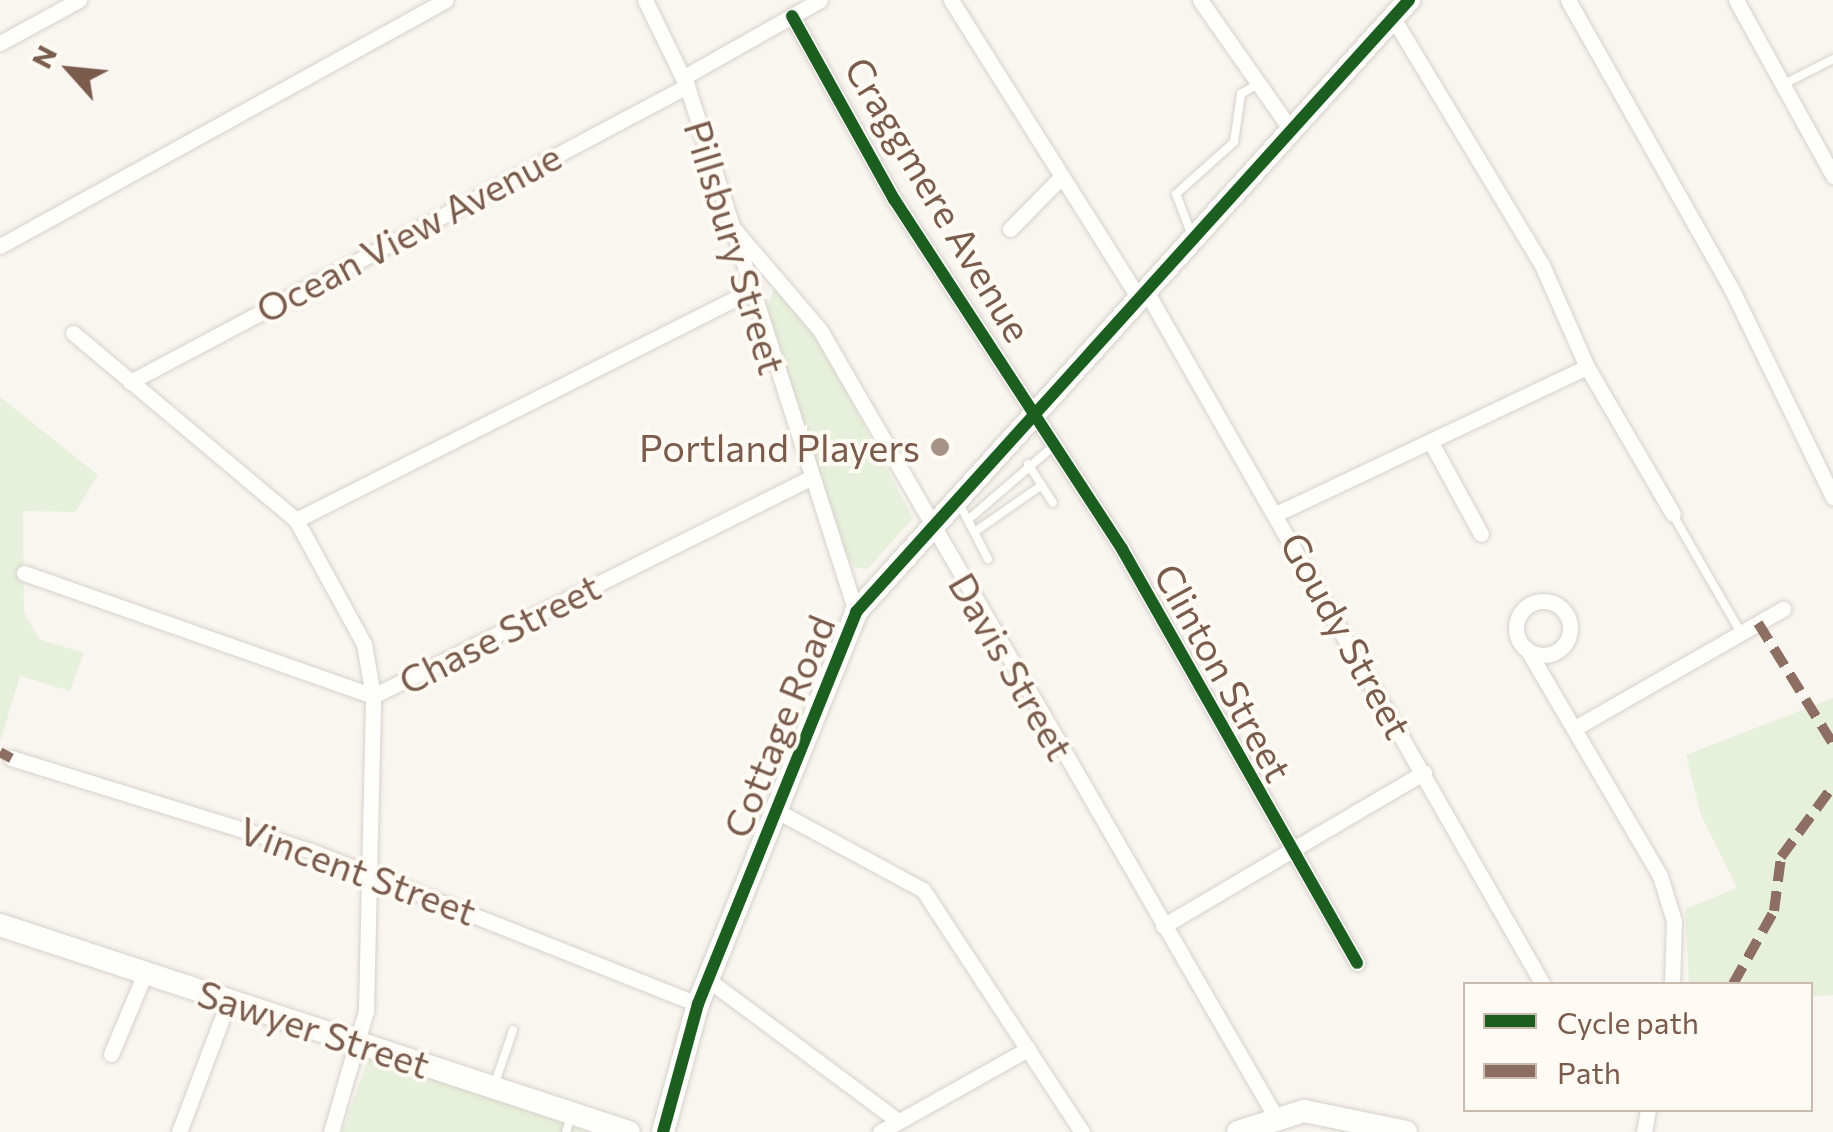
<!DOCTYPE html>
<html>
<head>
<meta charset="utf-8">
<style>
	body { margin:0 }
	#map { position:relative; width:1833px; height:1132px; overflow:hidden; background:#f9f5f0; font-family:Commissioner,sans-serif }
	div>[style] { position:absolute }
	.green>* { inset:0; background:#e7f0db }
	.roads { filter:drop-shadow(0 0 2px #d7d1cb) drop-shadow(0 0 2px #d7d1cb) }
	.lane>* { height:8px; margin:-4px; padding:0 4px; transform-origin:4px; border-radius:4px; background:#fefefd }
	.street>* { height:15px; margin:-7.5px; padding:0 7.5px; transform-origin:7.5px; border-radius:7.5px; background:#fefefd }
	.street>.ring { margin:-7.5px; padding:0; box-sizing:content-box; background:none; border:15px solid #fefefd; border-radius:50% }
	.secondary>* { height:22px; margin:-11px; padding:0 11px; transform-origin:11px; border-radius:11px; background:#fefefd }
	.quiet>* { height:10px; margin-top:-5px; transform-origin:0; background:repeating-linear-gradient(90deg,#8d6e63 0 20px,transparent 0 30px) }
	.cycleway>* { height:12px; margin:-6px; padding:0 6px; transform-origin:6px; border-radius:6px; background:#1b5e20 }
	.dots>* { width:28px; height:28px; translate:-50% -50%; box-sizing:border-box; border:5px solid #fffaf3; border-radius:50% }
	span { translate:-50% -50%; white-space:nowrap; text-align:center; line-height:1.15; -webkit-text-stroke:8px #fffaf3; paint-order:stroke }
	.street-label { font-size:38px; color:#7a5c4d }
	.poi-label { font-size:38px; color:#7a5c4d }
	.right { translate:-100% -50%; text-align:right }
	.legend { position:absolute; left:1463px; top:982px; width:350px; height:130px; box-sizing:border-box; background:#fffaf3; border:2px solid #cabbb1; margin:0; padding:12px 18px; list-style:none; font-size:30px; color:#7a5c4d }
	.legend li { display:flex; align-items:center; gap:20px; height:50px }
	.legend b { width:50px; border:2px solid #cabbb1 }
	.north { position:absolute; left:20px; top:20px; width:100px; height:100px; -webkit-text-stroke:8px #fffaf3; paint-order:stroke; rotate:297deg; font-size:28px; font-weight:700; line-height:40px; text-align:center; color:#7a5c4d }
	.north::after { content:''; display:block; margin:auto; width:35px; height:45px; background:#7a5c4d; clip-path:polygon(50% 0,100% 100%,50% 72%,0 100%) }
</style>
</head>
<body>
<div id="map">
	<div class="green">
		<div style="clip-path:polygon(775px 287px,817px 336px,913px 518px,868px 569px,854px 567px,844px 550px,766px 310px)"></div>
		<div style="clip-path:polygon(0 397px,98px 475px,75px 512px,23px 511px,24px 612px,39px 639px,84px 653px,70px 691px,20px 676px,0 742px)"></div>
		<div style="clip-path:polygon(1833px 698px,1833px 995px,1811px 996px,1810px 984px,1689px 984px,1685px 909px,1737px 888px,1701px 815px,1686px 755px)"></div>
		<div style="clip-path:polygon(369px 1057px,589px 1132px,342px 1132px)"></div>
	</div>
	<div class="roads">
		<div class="lane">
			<div style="left:1784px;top:84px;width:55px;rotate:-27deg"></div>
			<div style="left:1191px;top:233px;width:42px;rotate:-111deg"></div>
			<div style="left:1176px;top:194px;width:78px;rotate:-41.9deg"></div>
			<div style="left:1234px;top:142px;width:49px;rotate:-81.7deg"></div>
			<div style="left:1241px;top:94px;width:17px;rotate:-31deg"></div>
			<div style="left:1028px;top:464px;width:46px;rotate:57.3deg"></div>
			<div style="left:960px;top:505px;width:61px;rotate:62.6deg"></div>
			<div style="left:1673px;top:515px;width:136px;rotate:60deg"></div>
			<div style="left:969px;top:519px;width:115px;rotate:-40.8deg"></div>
			<div style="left:976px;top:531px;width:80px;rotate:-34.9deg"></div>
			<div style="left:495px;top:1083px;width:56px;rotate:-71.2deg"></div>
			<div style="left:566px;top:1132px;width:16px;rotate:-72deg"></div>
		</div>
		<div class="street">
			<div style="left:645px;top:0;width:96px;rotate:64deg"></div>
			<div style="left:687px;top:86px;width:552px;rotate:72.19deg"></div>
			<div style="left:951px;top:0;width:353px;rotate:57.8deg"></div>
			<div style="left:1200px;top:0;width:159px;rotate:55deg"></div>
			<div style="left:1568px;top:0;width:331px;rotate:60.5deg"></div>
			<div style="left:1731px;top:288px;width:233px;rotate:64deg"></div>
			<div style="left:1736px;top:0;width:201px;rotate:61.1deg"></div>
			<div style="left:792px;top:16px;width:210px;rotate:60.9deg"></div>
			<div style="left:894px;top:199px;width:418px;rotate:56.9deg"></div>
			<div style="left:1122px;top:549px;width:476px;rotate:60.4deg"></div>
			<div style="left:1393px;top:18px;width:288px;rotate:58.9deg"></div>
			<div style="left:1542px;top:265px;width:111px;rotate:66.2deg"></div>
			<div style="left:1587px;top:367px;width:170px;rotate:59.7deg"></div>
			<div style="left:0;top:43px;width:90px;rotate:-28.6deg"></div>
			<div style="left:684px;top:77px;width:156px;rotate:-29.5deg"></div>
			<div style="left:733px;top:228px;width:134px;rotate:49.5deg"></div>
			<div style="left:820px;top:330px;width:908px;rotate:59.93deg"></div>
			<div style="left:1010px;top:229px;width:74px;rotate:-45.5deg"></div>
			<div style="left:0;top:246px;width:509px;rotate:-28.88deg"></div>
			<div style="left:1146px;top:291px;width:797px;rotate:60.22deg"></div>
			<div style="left:130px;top:382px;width:631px;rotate:-27.99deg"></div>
			<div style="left:1433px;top:446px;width:100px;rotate:61.4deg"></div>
			<div style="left:1278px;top:513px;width:342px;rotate:-25.3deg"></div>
			<div style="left:296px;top:520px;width:511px;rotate:-26.77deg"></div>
			<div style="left:24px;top:573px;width:370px;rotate:19.4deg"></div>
			<div style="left:373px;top:696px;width:53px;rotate:-99.8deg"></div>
			<div style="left:364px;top:644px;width:141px;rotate:-118.7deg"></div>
			<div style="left:296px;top:520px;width:291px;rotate:-140deg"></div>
			<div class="ring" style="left:1516px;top:601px;width:39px;height:39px"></div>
			<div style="left:1527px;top:649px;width:263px;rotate:59.6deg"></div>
			<div style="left:1660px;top:876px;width:47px;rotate:72.7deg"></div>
			<div style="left:1674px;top:921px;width:63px;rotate:91.8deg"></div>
			<div style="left:1575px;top:728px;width:240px;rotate:-29.8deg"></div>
			<div style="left:11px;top:758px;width:314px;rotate:17.2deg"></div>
			<div style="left:311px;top:851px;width:416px;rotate:21.6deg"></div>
			<div style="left:777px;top:811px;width:166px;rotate:28.4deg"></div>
			<div style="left:923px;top:890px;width:290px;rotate:56.7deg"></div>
			<div style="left:1163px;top:926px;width:303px;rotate:-30.5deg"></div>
			<div style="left:707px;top:979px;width:238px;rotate:36.6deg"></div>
			<div style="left:111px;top:1054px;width:88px;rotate:-67.2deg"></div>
			<div style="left:179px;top:1132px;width:141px;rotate:-69.3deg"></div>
			<div style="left:331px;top:1132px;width:126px;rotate:-73.9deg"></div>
			<div style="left:366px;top:1011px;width:315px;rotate:-88.7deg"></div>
			<div style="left:373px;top:696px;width:485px;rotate:-26.5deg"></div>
			<div style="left:880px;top:1132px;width:170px;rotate:-29.3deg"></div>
			<div style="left:1644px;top:1132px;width:22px;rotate:-80deg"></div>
		</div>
		<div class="secondary">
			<div style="left:0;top:925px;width:662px;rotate:18.22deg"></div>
			<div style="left:663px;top:1132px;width:133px;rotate:-74.7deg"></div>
			<div style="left:698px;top:1004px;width:423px;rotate:-68deg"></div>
			<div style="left:856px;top:612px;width:825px;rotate:-47.9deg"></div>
			<div style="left:1238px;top:1132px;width:69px;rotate:-17.7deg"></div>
			<div style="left:1304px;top:1111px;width:104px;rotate:11.6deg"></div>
		</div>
	</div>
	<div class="quiet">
		<div style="left:1758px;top:623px;width:142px;rotate:58.2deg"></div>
		<div style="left:0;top:752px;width:13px;rotate:29deg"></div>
		<div style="left:1733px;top:984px;width:84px;rotate:-60.7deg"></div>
		<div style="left:1774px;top:911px;width:54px;rotate:-82.6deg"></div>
		<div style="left:1781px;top:857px;width:88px;rotate:-53.8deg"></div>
	</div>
	<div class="cycleway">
		<div style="left:792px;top:16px;width:210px;rotate:60.9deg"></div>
		<div style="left:894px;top:199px;width:418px;rotate:56.9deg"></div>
		<div style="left:1122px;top:549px;width:476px;rotate:60.4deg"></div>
		<div style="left:663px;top:1132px;width:133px;rotate:-74.7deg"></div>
		<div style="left:698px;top:1004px;width:423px;rotate:-68deg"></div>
		<div style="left:856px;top:612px;width:825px;rotate:-47.9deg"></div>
	</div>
	<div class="dots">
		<div style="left:940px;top:447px;background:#a69286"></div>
	</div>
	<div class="street-label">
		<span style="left:939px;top:199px;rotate:59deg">Craggmere Avenue</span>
		<span style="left:408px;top:232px;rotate:-28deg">Ocean View Avenue</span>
		<span style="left:736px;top:247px;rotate:73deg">Pillsbury Street</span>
		<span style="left:499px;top:633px;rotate:-27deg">Chase Street</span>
		<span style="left:1347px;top:635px;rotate:61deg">Goudy Street</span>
		<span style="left:1012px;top:666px;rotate:60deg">Davis Street</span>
		<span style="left:1224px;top:672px;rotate:61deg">Clinton Street</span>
		<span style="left:778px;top:726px;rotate:-68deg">Cottage Road</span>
		<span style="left:358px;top:870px;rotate:20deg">Vincent Street</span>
		<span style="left:314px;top:1028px;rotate:18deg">Sawyer Street</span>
	</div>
	<div class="poi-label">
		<span class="right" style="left:920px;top:447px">Portland Players</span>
	</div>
	<ul class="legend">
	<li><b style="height:12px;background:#1b5e20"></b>Cycle path</li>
	<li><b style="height:12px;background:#8d6e63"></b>Path</li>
	</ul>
	<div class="north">N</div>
</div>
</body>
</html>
